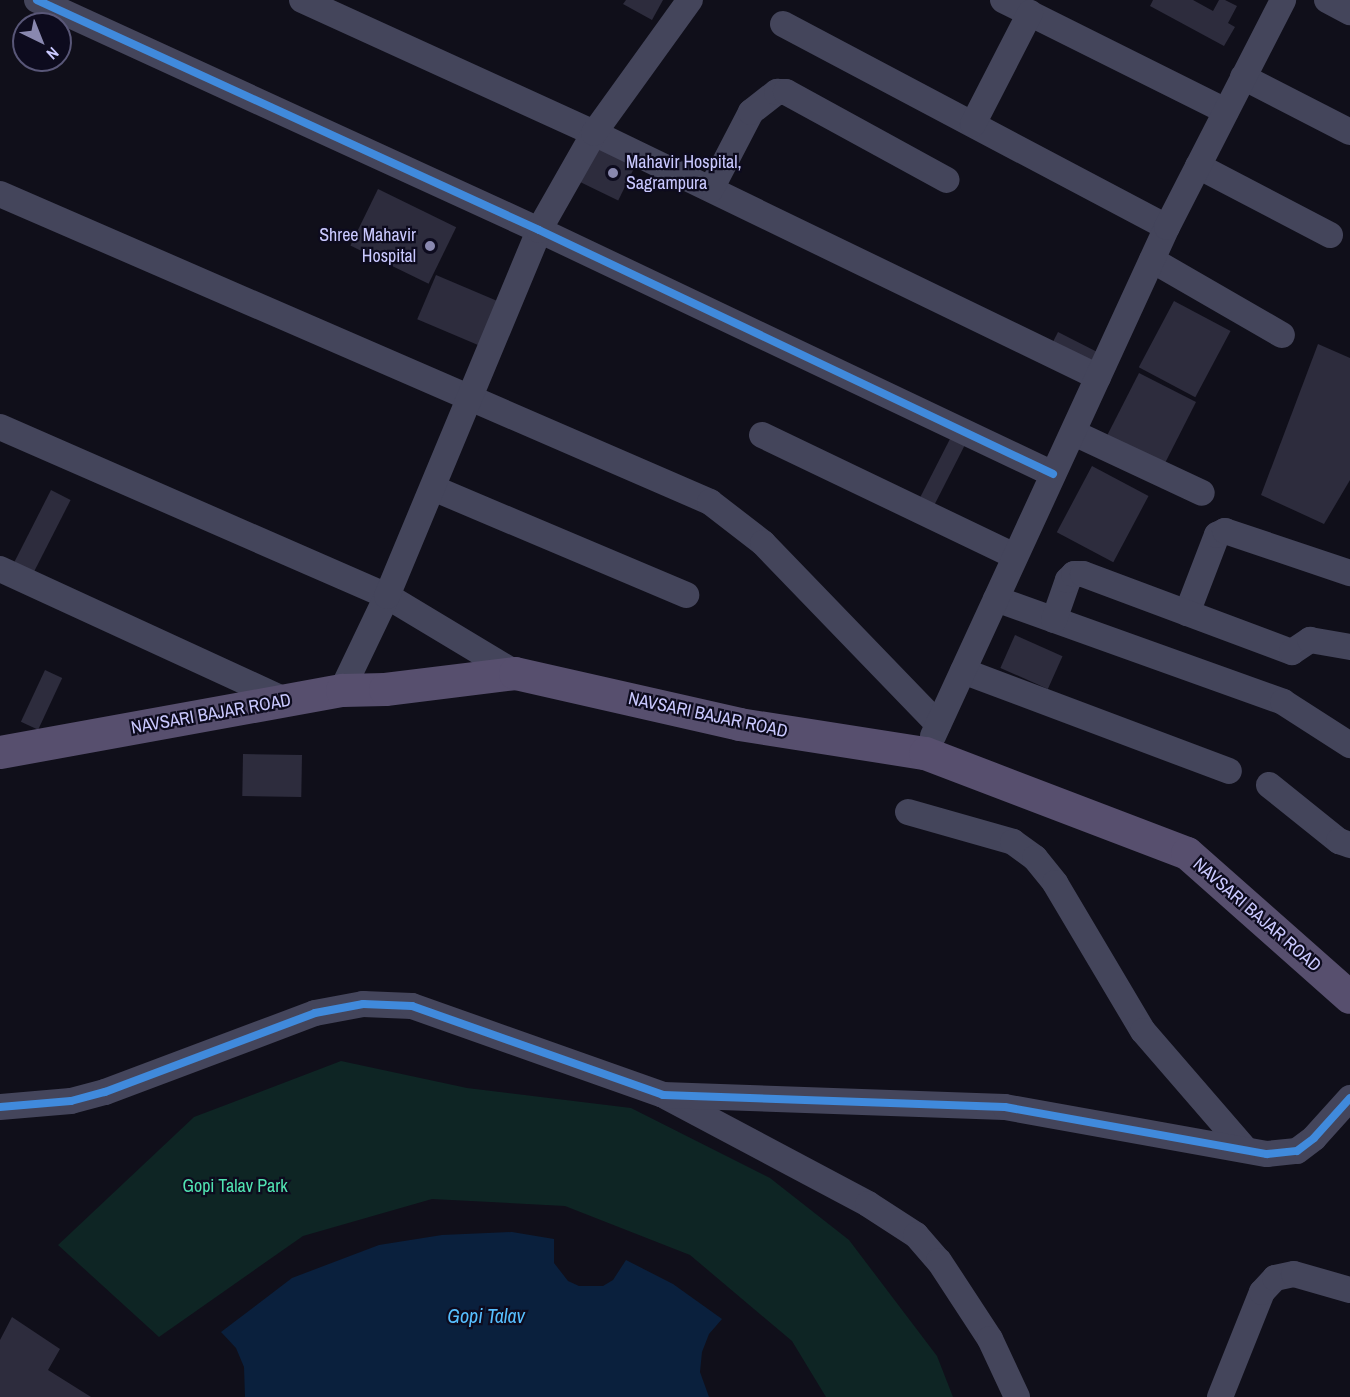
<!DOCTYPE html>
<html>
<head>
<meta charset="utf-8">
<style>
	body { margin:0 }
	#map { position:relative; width:1350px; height:1397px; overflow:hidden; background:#100f1a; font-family:"Archivo Narrow",sans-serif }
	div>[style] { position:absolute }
	.green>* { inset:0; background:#0e2524 }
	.water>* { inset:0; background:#0a203d }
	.building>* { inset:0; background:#2d2c3d; transform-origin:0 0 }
	.minor>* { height:26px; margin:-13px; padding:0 13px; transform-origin:13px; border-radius:13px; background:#44455b }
	.major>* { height:33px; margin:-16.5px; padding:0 16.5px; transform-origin:16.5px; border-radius:16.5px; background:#574f6e }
	.cycleway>* { height:8px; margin:-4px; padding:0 4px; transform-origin:4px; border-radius:4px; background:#408adc }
	.dots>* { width:16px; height:16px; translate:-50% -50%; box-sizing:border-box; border:3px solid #0d0b1e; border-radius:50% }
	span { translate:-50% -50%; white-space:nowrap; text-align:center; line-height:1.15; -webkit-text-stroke:4.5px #0d0b1e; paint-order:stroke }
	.poi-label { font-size:18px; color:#cac9ff }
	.left { translate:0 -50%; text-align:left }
	.right { translate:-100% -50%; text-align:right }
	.street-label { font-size:18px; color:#cac9ff }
	.park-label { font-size:18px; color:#51e3b2 }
	.water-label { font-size:20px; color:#57bfff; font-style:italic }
	.north { position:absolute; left:12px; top:12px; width:60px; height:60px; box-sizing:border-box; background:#0d0b1e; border:2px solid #595778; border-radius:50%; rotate:137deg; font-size:16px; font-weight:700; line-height:24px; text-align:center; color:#cac9ff }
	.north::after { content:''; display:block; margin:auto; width:21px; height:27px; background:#8988af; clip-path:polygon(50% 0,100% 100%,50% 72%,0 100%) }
</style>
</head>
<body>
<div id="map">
	<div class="green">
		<div style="clip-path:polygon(341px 1061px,467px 1088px,631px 1108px,770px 1178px,849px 1240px,937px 1356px,953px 1397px,826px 1397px,792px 1341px,690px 1255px,565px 1206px,432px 1199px,303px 1236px,159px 1337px,58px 1245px,194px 1117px)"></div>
	</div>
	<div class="water">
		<div style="clip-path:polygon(512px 1232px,554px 1239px,554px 1263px,568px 1281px,579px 1286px,603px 1286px,613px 1280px,626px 1260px,673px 1284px,722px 1319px,709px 1334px,702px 1352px,700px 1372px,709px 1397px,245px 1397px,244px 1367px,236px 1348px,221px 1332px,292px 1278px,379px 1245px,442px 1235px)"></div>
	</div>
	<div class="building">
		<div style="clip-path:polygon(626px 0,663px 0,652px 20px,623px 4px)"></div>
		<div style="clip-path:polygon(1153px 0,1193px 0,1213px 11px,1219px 0,1225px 0,1237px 6px,1228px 23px,1235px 27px,1224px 46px,1150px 6px)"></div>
		<div style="left:598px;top:144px;width:43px;height:42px;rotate:26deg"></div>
		<div style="left:378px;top:189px;width:87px;height:63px;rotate:26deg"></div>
		<div style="left:436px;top:275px;width:75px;height:48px;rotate:23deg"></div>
		<div style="left:1174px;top:301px;width:64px;height:75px;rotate:28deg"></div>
		<div style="left:1058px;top:332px;width:49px;height:14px;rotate:27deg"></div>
		<div style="clip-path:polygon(1318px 344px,1350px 358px,1350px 480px,1324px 524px,1261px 495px)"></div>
		<div style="left:1139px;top:373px;width:64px;height:75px;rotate:27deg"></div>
		<div style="left:951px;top:437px;width:16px;height:77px;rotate:27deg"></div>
		<div style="left:1092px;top:466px;width:64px;height:75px;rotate:28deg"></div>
		<div style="left:51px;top:490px;width:22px;height:86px;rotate:27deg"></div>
		<div style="left:1015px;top:635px;width:52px;height:36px;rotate:24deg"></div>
		<div style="left:45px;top:670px;width:19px;height:57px;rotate:25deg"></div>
		<div style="left:243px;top:754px;width:59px;height:42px;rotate:1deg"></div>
		<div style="clip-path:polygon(12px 1317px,60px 1349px,48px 1370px,91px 1397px,0 1397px,0 1340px)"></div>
	</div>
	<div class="minor">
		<div style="left:37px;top:0;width:552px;rotate:24.62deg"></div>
		<div style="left:539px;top:230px;width:569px;rotate:25.39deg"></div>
		<div style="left:302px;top:0;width:321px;rotate:24.5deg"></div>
		<div style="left:594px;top:133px;width:560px;rotate:25.83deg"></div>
		<div style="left:1003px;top:0;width:249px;rotate:26.5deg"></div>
		<div style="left:1327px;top:0;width:26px;rotate:28deg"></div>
		<div style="left:783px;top:24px;width:434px;rotate:27.9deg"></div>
		<div style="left:1243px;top:77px;width:120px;rotate:27.2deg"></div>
		<div style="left:973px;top:124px;width:125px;rotate:-62.8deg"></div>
		<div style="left:1198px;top:166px;width:149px;rotate:27.6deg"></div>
		<div style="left:711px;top:189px;width:87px;rotate:-62.5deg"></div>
		<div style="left:751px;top:112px;width:33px;rotate:-38deg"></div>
		<div style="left:777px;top:92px;width:9px"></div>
		<div style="left:786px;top:92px;width:183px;rotate:28.7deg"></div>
		<div style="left:0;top:194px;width:774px;rotate:23.45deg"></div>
		<div style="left:710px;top:502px;width:67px;rotate:37.7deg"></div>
		<div style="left:763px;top:543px;width:252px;rotate:46deg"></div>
		<div style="left:1152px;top:260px;width:150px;rotate:30deg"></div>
		<div style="left:0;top:427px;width:422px;rotate:23.6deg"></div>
		<div style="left:387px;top:596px;width:149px;rotate:31deg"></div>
		<div style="left:1074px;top:433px;width:141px;rotate:25.1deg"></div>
		<div style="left:762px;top:435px;width:280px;rotate:25.6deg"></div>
		<div style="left:433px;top:488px;width:275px;rotate:22.9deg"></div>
		<div style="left:0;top:569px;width:314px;rotate:24.7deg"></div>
		<div style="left:996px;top:599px;width:305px;rotate:19.7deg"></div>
		<div style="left:1283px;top:702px;width:80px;rotate:32.7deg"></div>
		<div style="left:1187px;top:613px;width:84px;rotate:-69deg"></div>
		<div style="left:1217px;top:535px;width:9px;rotate:-27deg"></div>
		<div style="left:1225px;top:531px;width:132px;rotate:18.6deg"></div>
		<div style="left:1054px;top:620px;width:42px;rotate:-70.7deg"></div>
		<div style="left:1068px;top:580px;width:8px;rotate:-45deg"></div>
		<div style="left:1074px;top:574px;width:9px"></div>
		<div style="left:1083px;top:574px;width:223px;rotate:20.5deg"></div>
		<div style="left:1292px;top:652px;width:22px;rotate:-34deg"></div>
		<div style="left:1310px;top:640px;width:41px;rotate:9.9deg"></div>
		<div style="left:963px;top:671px;width:284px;rotate:20.6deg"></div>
		<div style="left:342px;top:690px;width:104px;rotate:-64.4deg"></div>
		<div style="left:387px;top:596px;width:396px;rotate:-67.4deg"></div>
		<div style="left:539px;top:230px;width:112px;rotate:-60.4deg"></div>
		<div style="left:594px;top:133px;width:164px;rotate:-54.2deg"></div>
		<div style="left:933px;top:736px;width:560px;rotate:-65.31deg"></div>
		<div style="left:1167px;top:227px;width:255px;rotate:-62.9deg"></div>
		<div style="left:1269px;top:785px;width:90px;rotate:38.7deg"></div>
		<div style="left:1339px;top:841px;width:12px;rotate:20deg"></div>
		<div style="left:908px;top:812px;width:109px;rotate:15.9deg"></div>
		<div style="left:1013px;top:842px;width:27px;rotate:36deg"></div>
		<div style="left:1035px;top:858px;width:32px;rotate:51deg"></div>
		<div style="left:1055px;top:883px;width:172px;rotate:59.3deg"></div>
		<div style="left:1143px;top:1031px;width:157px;rotate:49.1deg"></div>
		<div style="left:667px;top:1097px;width:228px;rotate:28deg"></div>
		<div style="left:868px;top:1204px;width:57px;rotate:32.9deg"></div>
		<div style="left:916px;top:1235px;width:35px;rotate:49deg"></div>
		<div style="left:939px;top:1261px;width:93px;rotate:56.8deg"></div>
		<div style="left:990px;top:1339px;width:64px;rotate:65deg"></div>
		<div style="left:0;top:1107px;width:71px;rotate:-4.8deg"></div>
		<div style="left:71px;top:1101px;width:35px;rotate:-15deg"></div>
		<div style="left:105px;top:1092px;width:224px;rotate:-20.6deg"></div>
		<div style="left:315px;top:1013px;width:49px;rotate:-10.6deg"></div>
		<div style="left:363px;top:1004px;width:49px;rotate:2.3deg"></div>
		<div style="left:412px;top:1006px;width:266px;rotate:19.5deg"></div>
		<div style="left:663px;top:1095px;width:342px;rotate:2deg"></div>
		<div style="left:1005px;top:1107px;width:266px;rotate:10.2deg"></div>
		<div style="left:1267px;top:1154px;width:30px;rotate:-6deg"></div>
		<div style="left:1297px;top:1151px;width:21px;rotate:-37deg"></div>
		<div style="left:1314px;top:1138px;width:54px;rotate:-48deg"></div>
		<div style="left:1220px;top:1397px;width:113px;rotate:-68.2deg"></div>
		<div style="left:1262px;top:1292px;width:19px;rotate:-47deg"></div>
		<div style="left:1275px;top:1278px;width:19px;rotate:-12deg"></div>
		<div style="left:1294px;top:1274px;width:58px;rotate:15.9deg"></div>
	</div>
	<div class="major">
		<div style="left:0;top:752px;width:348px;rotate:-10.3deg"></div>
		<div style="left:342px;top:690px;width:43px;rotate:-1.3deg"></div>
		<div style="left:385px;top:689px;width:131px;rotate:-7deg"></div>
		<div style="left:515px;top:673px;width:230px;rotate:12.8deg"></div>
		<div style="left:739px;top:724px;width:188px;rotate:8.9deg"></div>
		<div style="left:925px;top:753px;width:280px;rotate:20.9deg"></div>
		<div style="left:1187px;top:853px;width:217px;rotate:41.5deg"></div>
	</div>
	<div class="cycleway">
		<div style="left:37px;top:0;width:552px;rotate:24.62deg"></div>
		<div style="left:539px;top:230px;width:569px;rotate:25.39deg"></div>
		<div style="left:0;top:1107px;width:71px;rotate:-4.8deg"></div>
		<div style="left:71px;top:1101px;width:35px;rotate:-15deg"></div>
		<div style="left:105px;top:1092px;width:224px;rotate:-20.6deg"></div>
		<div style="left:315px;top:1013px;width:49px;rotate:-10.6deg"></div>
		<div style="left:363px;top:1004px;width:49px;rotate:2.3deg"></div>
		<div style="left:412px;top:1006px;width:266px;rotate:19.5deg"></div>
		<div style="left:663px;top:1095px;width:342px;rotate:2deg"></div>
		<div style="left:1005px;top:1107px;width:266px;rotate:10.2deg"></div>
		<div style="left:1267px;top:1154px;width:30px;rotate:-6deg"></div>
		<div style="left:1297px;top:1151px;width:21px;rotate:-37deg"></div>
		<div style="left:1314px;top:1138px;width:54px;rotate:-48deg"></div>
	</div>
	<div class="dots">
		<div style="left:613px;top:173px;background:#8988af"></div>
		<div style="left:430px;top:246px;background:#8988af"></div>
	</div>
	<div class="poi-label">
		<span class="left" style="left:626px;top:173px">Mahavir Hospital,<br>Sagrampura</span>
		<span class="right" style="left:416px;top:246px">Shree Mahavir<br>Hospital</span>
	</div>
	<div class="street-label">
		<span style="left:211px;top:714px;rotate:-10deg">NAVSARI BAJAR ROAD</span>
		<span style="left:708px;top:715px;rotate:12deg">NAVSARI BAJAR ROAD</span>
		<span style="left:1257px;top:915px;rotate:41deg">NAVSARI BAJAR ROAD</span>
	</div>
	<div class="park-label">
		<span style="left:235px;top:1186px">Gopi Talav Park</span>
	</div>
	<div class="water-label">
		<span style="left:486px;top:1315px">Gopi Talav</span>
	</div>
	<div class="north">N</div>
</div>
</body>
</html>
